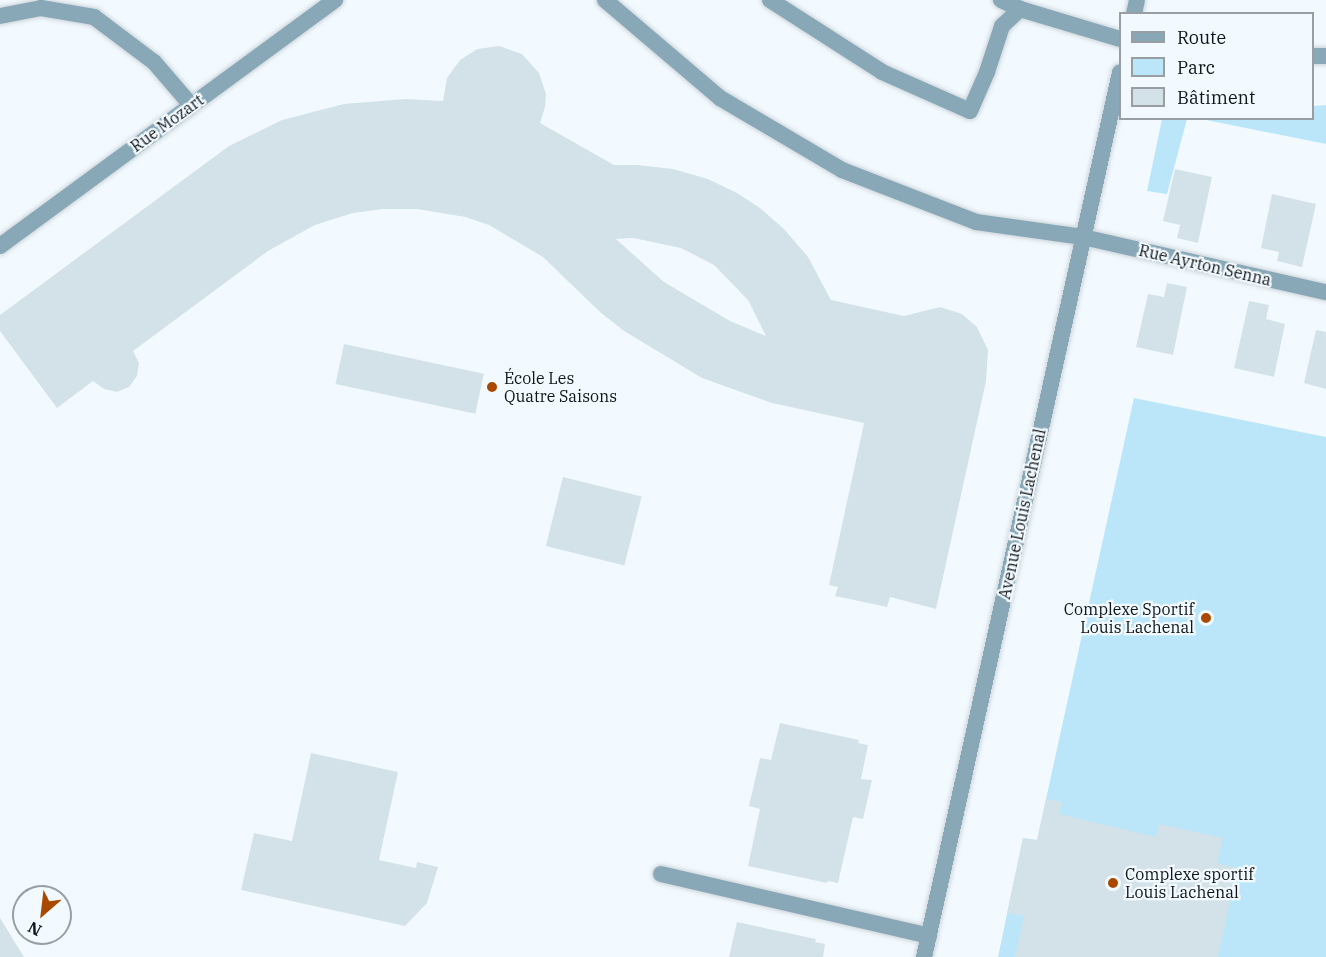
<!DOCTYPE html>
<html>
<head>
<meta charset="utf-8">
<style>
	body { margin:0 }
	#map { position:relative; width:1326px; height:957px; overflow:hidden; background:#f2faff; font-family:"IBM Plex Serif",serif }
	div>[style] { position:absolute }
	.green>* { inset:0; background:#bbe6f9 }
	.building>* { inset:0; background:#d3e2e9; transform-origin:0 0 }
	.roads { filter:drop-shadow(0 0 2px #ced5da) drop-shadow(0 0 2px #ced5da) }
	.service>* { height:16px; margin:-8px; padding:0 8px; transform-origin:8px; border-radius:8px; background:#88a8b7 }
	.minor>* { height:16px; margin:-8px; padding:0 8px; transform-origin:8px; border-radius:8px; background:#88a8b7 }
	.tertiary>* { height:16px; margin:-8px; padding:0 8px; transform-origin:8px; border-radius:8px; background:#88a8b7 }
	.dots>* { width:16px; height:16px; translate:-50% -50%; box-sizing:border-box; border:3px solid #f2faff; border-radius:50% }
	span { translate:-50% -50%; white-space:nowrap; text-align:center; line-height:1.15; -webkit-text-stroke:4.5px #f2faff; paint-order:stroke }
	.street-label { font-size:16px; color:#101517 }
	.poi-label { font-size:16px; color:#101517 }
	.left { translate:0 -50%; text-align:left }
	.right { translate:-100% -50%; text-align:right }
	.legend { position:absolute; left:1119px; top:12px; width:195px; height:108px; box-sizing:border-box; background:#f2faff; border:2px solid #989ea2; margin:0; padding:8px 10px; list-style:none; font-size:18px; color:#101517 }
	.legend li { display:flex; align-items:center; gap:12px; height:30px }
	.legend b { width:30px; border:2px solid #989ea2 }
	.north { position:absolute; left:12px; top:885px; width:60px; height:60px; box-sizing:border-box; background:#f2faff; border:2px solid #989ea2; border-radius:50%; rotate:208deg; font-size:16px; font-weight:700; line-height:24px; text-align:center; color:#101517 }
	.north::after { content:''; display:block; margin:auto; width:21px; height:27px; background:#a94900; clip-path:polygon(50% 0,100% 100%,50% 72%,0 100%) }
</style>
</head>
<body>
<div id="map">
	<div class="green">
		<div style="clip-path:polygon(1326px 105px,1326px 144px,1201px 119px,1312px 118px,1313px 106px)"></div>
		<div style="clip-path:polygon(1162px 119px,1187px 119px,1167px 194px,1147px 191px)"></div>
		<div style="clip-path:polygon(1134px 398px,1326px 437px,1326px 957px,998px 957px,1023px 838px,1037px 840px)"></div>
	</div>
	<div class="building">
		<div style="clip-path:polygon(evenodd,499px 46px,522px 54px,539px 73px,546px 94px,545px 107px,540px 123px,614px 165px,637px 165px,673px 169px,708px 179px,737px 193px,760px 208px,784px 229px,808px 257px,831px 300px,904px 316px,940px 307px,962px 314px,977px 327px,988px 350px,986px 381px,936px 609px,890px 597px,887px 607px,835px 596px,838px 587px,829px 585px,864px 423px,772px 403px,702px 378px,624px 331px,600px 312px,543px 257px,489px 225px,465px 217px,417px 209px,383px 209px,353px 213px,315px 225px,268px 251px,133px 351px,139px 363px,137px 376px,129px 387px,117px 392px,104px 389px,93px 381px,57px 408px,0 331px,0 315px,229px 146px,282px 120px,344px 104px,405px 99px,443px 101px,447px 78px,460px 60px,477px 49px,499px 46px,633px 238px,681px 248px,714px 265px,748px 300px,766px 336px,730px 321px,664px 282px,616px 239px,633px 238px)"></div>
		<div style="clip-path:polygon(1175px 169px,1212px 177px,1198px 243px,1177px 238px,1180px 225px,1163px 221px)"></div>
		<div style="clip-path:polygon(1272px 194px,1316px 204px,1302px 267px,1277px 261px,1279px 252px,1261px 248px)"></div>
		<div style="clip-path:polygon(1167px 283px,1187px 287px,1173px 355px,1136px 347px,1148px 294px,1164px 297px)"></div>
		<div style="clip-path:polygon(1249px 301px,1269px 305px,1266px 319px,1285px 324px,1274px 377px,1234px 368px)"></div>
		<div style="clip-path:polygon(1316px 330px,1326px 332px,1326px 389px,1304px 383px)"></div>
		<div style="left:344px;top:344px;width:143px;height:41px;rotate:12deg"></div>
		<div style="left:563px;top:477px;width:81px;height:71px;rotate:14deg"></div>
		<div style="clip-path:polygon(780px 723px,859px 740px,858px 743px,868px 745px,861px 779px,872px 780px,863px 819px,853px 817px,838px 883px,828px 881px,827px 883px,748px 866px,760px 809px,749px 806px,760px 758px,771px 760px)"></div>
		<div style="clip-path:polygon(311px 753px,398px 772px,379px 860px,416px 868px,417px 862px,438px 867px,427px 903px,405px 926px,241px 890px,254px 833px,292px 841px)"></div>
		<div style="clip-path:polygon(1046px 799px,1062px 802px,1059px 814px,1156px 837px,1159px 824px,1223px 838px,1217px 863px,1237px 868px,1218px 957px,1015px 957px,1024px 916px,1007px 913px,1023px 838px,1037px 841px)"></div>
		<div style="clip-path:polygon(0 918px,24px 957px,0 957px)"></div>
		<div style="clip-path:polygon(737px 922px,816px 939px,815px 942px,825px 944px,823px 957px,729px 957px)"></div>
	</div>
	<div class="roads">
		<div class="service">
			<div style="left:605px;top:0;width:151px;rotate:40.4deg"></div>
			<div style="left:720px;top:98px;width:142px;rotate:30.5deg"></div>
			<div style="left:842px;top:170px;width:144px;rotate:21.2deg"></div>
			<div style="left:976px;top:222px;width:108px;rotate:8deg"></div>
			<div style="left:770px;top:0;width:133px;rotate:32.7deg"></div>
			<div style="left:882px;top:72px;width:96px;rotate:23.9deg"></div>
			<div style="left:970px;top:111px;width:43px;rotate:-66.4deg"></div>
			<div style="left:987px;top:72px;width:48px;rotate:-71.9deg"></div>
			<div style="left:1002px;top:26px;width:25px;rotate:-43deg"></div>
			<div style="left:0;top:16px;width:42px;rotate:-11deg"></div>
			<div style="left:41px;top:8px;width:54px;rotate:9.6deg"></div>
			<div style="left:94px;top:17px;width:75px;rotate:36.9deg"></div>
			<div style="left:154px;top:62px;width:57px;rotate:49.3deg"></div>
			<div style="left:661px;top:874px;width:275px;rotate:13deg"></div>
		</div>
		<div class="minor">
			<div style="left:1001px;top:0;width:21px;rotate:25deg"></div>
			<div style="left:1020px;top:9px;width:104px;rotate:16.7deg"></div>
			<div style="left:1312px;top:56px;width:14px"></div>
			<div style="left:1083px;top:237px;width:249px;rotate:12.8deg"></div>
			<div style="left:0;top:246px;width:416px;rotate:-36.3deg"></div>
		</div>
		<div class="tertiary">
			<div style="left:1134px;top:14px;width:14px;rotate:-78deg"></div>
			<div style="left:924px;top:957px;width:906px;rotate:-77.51deg"></div>
		</div>
	</div>
	<div class="dots">
		<div style="left:492px;top:387px;background:#a94900"></div>
		<div style="left:1206px;top:618px;background:#a94900"></div>
		<div style="left:1113px;top:883px;background:#a94900"></div>
	</div>
	<div class="street-label">
		<span style="left:167px;top:123px;rotate:-36deg">Rue Mozart</span>
		<span style="left:1205px;top:265px;rotate:13deg">Rue Ayrton Senna</span>
		<span style="left:1022px;top:514px;rotate:-78deg">Avenue Louis Lachenal</span>
	</div>
	<div class="poi-label">
		<span class="left" style="left:504px;top:387px">École Les<br>Quatre Saisons</span>
		<span class="right" style="left:1194px;top:618px">Complexe Sportif<br>Louis Lachenal</span>
		<span class="left" style="left:1125px;top:883px">Complexe sportif<br>Louis Lachenal</span>
	</div>
	<ul class="legend">
	<li><b style="height:8px;background:#88a8b7"></b>Route</li>
	<li><b style="height:16px;background:#bbe6f9"></b>Parc</li>
	<li><b style="height:16px;background:#d3e2e9"></b>Bâtiment</li>
	</ul>
	<div class="north">N</div>
</div>
</body>
</html>
